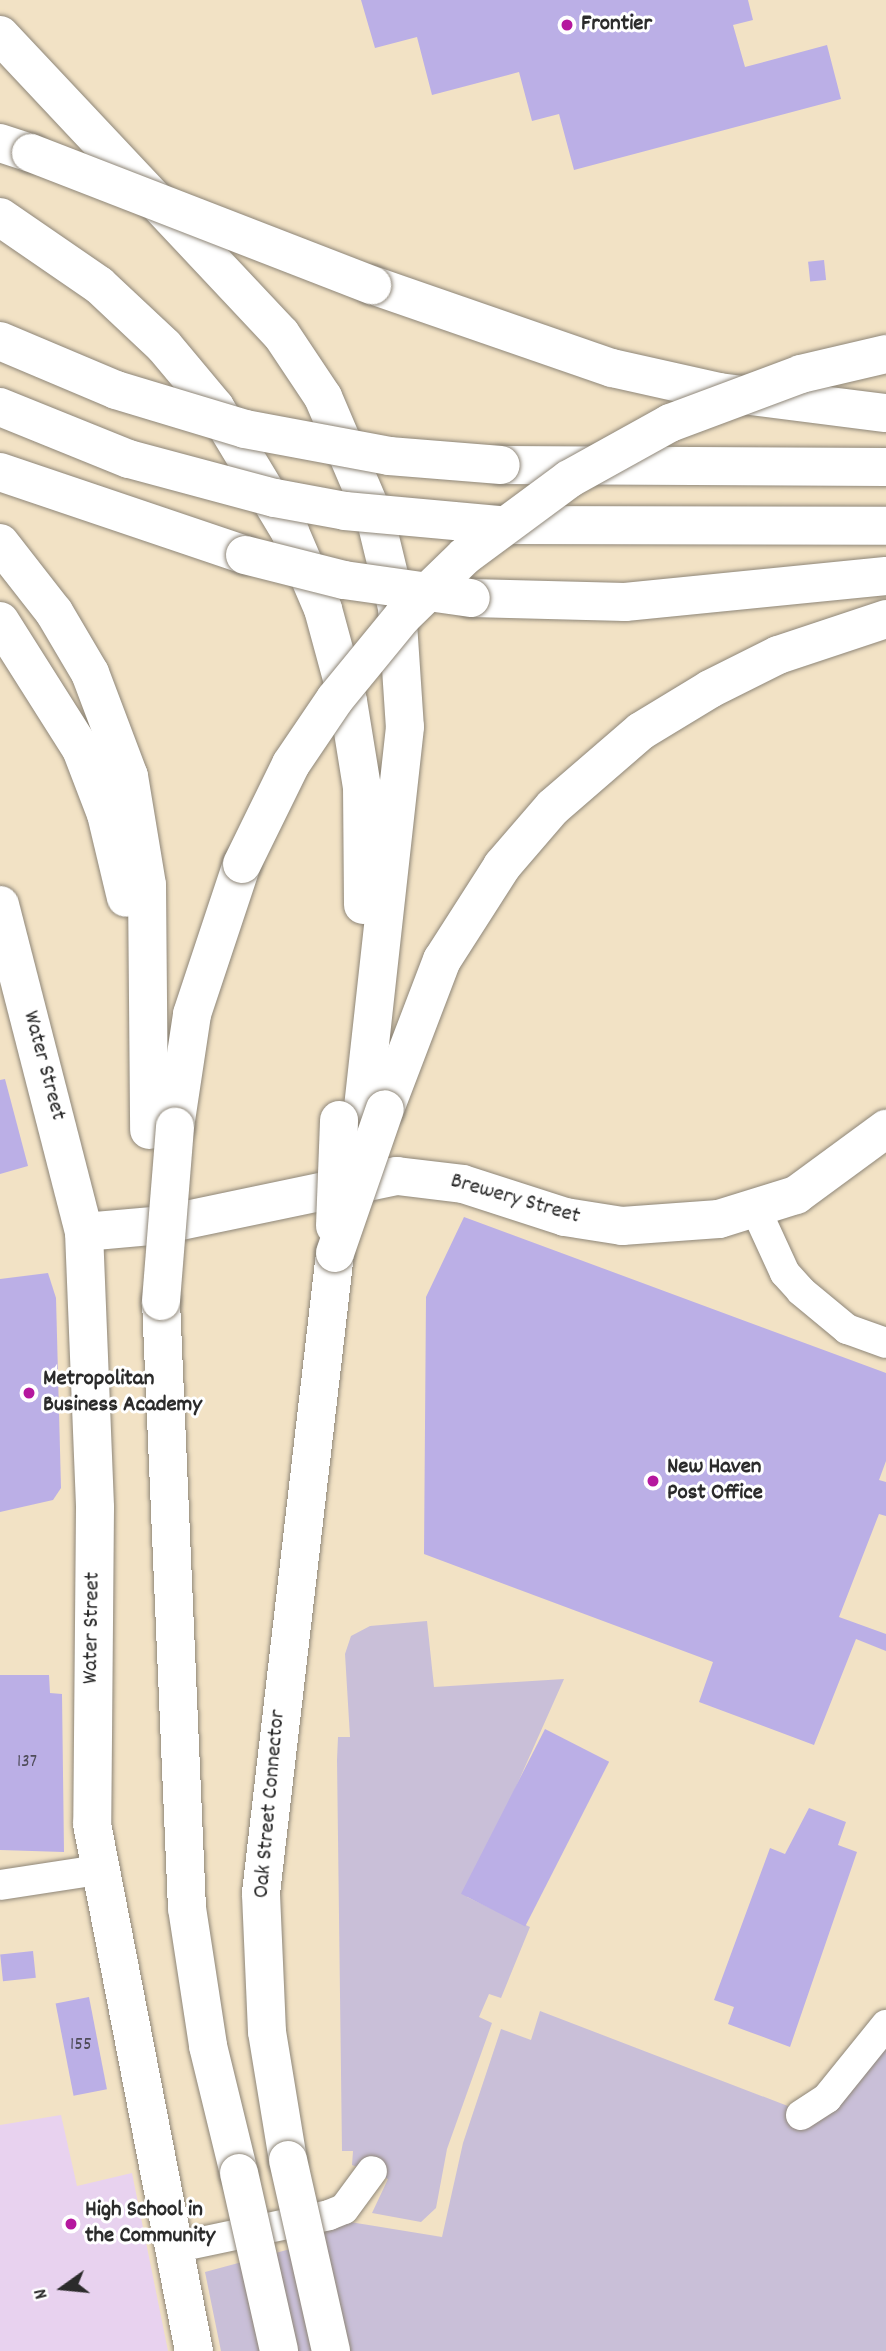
<!DOCTYPE html>
<html>
<head>
<meta charset="utf-8">
<style>
	body { margin:0 }
	#map { position:relative; width:886px; height:2351px; overflow:hidden; background:#f2e2c5; font-family:Dekko,sans-serif }
	div>[style] { position:absolute }
	.built>* { inset:0; background:#e8d2ef }
	.industrial>* { inset:0; background:#c9bfd8 }
	.building>* { inset:0; background:#bbafe6; transform-origin:0 0 }
	.roads { filter:drop-shadow(0 0 2px #8e8678) drop-shadow(0 0 2px #8e8678) }
	.minor>* { height:30px; margin:-15px; padding:0 15px; transform-origin:15px; border-radius:15px; background:#fff }
	.major>* { height:38px; margin:-19px; padding:0 19px; transform-origin:19px; border-radius:19px; background:#fff }
	.highway>* { height:38px; margin:-19px; padding:0 19px; transform-origin:19px; border-radius:19px; background:#fff }
	.bridges { filter:drop-shadow(0 0 2px #8e8678) drop-shadow(0 0 2px #8e8678) }
	.highway-bridge>* { height:38px; margin:-19px; padding:0 19px; transform-origin:19px; border-radius:19px; background:#fff }
	.dots>* { width:19px; height:19px; translate:-50% -50%; box-sizing:border-box; border:4px solid #fff; border-radius:50% }
	span { translate:-50% -50%; white-space:nowrap; text-align:center; line-height:1.15; -webkit-text-stroke:6px #fff; paint-order:stroke }
	.number-label { font-size:19px; color:#4f4c5a }
	.number-label span { -webkit-text-stroke-width:0 }
	.poi-label { font-size:23px; color:#2b2b2b; font-weight:700 }
	.left { translate:0 -50%; text-align:left }
	.street-label { font-size:23px; color:#2b2b2b }
	.north { position:absolute; left:28px; top:2253px; width:70px; height:70px; -webkit-text-stroke:5px #fff; paint-order:stroke; rotate:255deg; font-size:19px; font-weight:700; line-height:28px; text-align:center; color:#2b2b2b }
	.north::after { content:''; display:block; margin:auto; width:24px; height:32px; background:#2b2b2b; clip-path:polygon(50% 0,100% 100%,50% 72%,0 100%) }
</style>
</head>
<body>
<div id="map">
	<div class="built">
		<div style="clip-path:polygon(61px 2115px,77px 2186px,132px 2173px,168px 2351px,0 2351px,0 2125px)"></div>
	</div>
	<div class="industrial">
		<div style="clip-path:polygon(427px 1621px,434px 1687px,564px 1679px,467px 1897px,530px 1927px,501px 1998px,489px 1994px,479px 2017px,492px 2023px,447px 2149px,436px 2208px,421px 2222px,372px 2213px,388px 2179px,352px 2165px,353px 2151px,342px 2151px,337px 1760px,338px 1737px,350px 1737px,345px 1654px,351px 1636px,370px 1626px)"></div>
		<div style="clip-path:polygon(540px 2011px,793px 2108px,886px 2044px,886px 2351px,221px 2351px,205px 2272px,320px 2241px,317px 2226px,344px 2221px,442px 2237px,463px 2143px,501px 2029px,531px 2040px)"></div>
	</div>
	<div class="building">
		<div style="clip-path:polygon(361px 0,748px 0,753px 20px,733px 25px,745px 67px,827px 45px,841px 99px,574px 170px,559px 114px,532px 121px,519px 72px,432px 95px,417px 37px,375px 48px)"></div>
		<div style="left:824px;top:260px;width:20px;height:16px;rotate:84deg"></div>
		<div style="clip-path:polygon(5px 1079px,28px 1166px,0 1174px,0 1080px)"></div>
		<div style="clip-path:polygon(464px 1217px,886px 1373px,886px 1461px,879px 1480px,886px 1482px,886px 1516px,879px 1514px,839px 1617px,886px 1634px,886px 1651px,856px 1639px,814px 1745px,699px 1702px,713px 1662px,424px 1554px,426px 1297px)"></div>
		<div style="clip-path:polygon(48px 1273px,56px 1298px,61px 1488px,53px 1500px,0 1512px,0 1279px)"></div>
		<div style="clip-path:polygon(0 1675px,49px 1675px,50px 1693px,62px 1694px,64px 1852px,0 1850px)"></div>
		<div style="left:545px;top:1729px;width:72px;height:185px;rotate:27deg"></div>
		<div style="clip-path:polygon(809px 1808px,846px 1822px,838px 1845px,857px 1852px,790px 2047px,728px 2024px,734px 2007px,714px 2000px,770px 1848px,785px 1854px)"></div>
		<div style="left:33px;top:1951px;width:27px;height:33px;rotate:84deg"></div>
		<div style="left:89px;top:1997px;width:94px;height:34px;rotate:79deg"></div>
	</div>
	<div class="roads">
		<div class="minor">
			<div style="left:756px;top:1210px;width:69px;rotate:65.3deg"></div>
			<div style="left:785px;top:1273px;width:24px;rotate:48deg"></div>
			<div style="left:801px;top:1291px;width:60px;rotate:39.6deg"></div>
			<div style="left:847px;top:1329px;width:41px;rotate:19.7deg"></div>
			<div style="left:0;top:1885px;width:99px;rotate:-8.7deg"></div>
			<div style="left:801px;top:2115px;width:31px;rotate:-33deg"></div>
			<div style="left:827px;top:2098px;width:94px;rotate:-51.1deg"></div>
			<div style="left:173px;top:2248px;width:159px;rotate:-11.9deg"></div>
			<div style="left:329px;top:2215px;width:16px;rotate:-22deg"></div>
			<div style="left:344px;top:2209px;width:47px;rotate:-53.6deg"></div>
		</div>
		<div class="major">
			<div style="left:0;top:905px;width:338px;rotate:75.6deg"></div>
			<div style="left:84px;top:1232px;width:276px;rotate:87.7deg"></div>
			<div style="left:95px;top:1508px;width:316px;rotate:90.5deg"></div>
			<div style="left:92px;top:1824px;width:537px;rotate:79.05deg"></div>
			<div style="left:84px;top:1232px;width:78px;rotate:-5.1deg"></div>
			<div style="left:162px;top:1225px;width:240px;rotate:-11.8deg"></div>
			<div style="left:397px;top:1176px;width:66px;rotate:6.9deg"></div>
			<div style="left:463px;top:1184px;width:107px;rotate:17.9deg"></div>
			<div style="left:565px;top:1217px;width:58px;rotate:9deg"></div>
			<div style="left:622px;top:1226px;width:97px;rotate:-4.1deg"></div>
			<div style="left:719px;top:1219px;width:81px;rotate:-17.3deg"></div>
			<div style="left:796px;top:1195px;width:112px;rotate:-36.3deg"></div>
		</div>
		<div class="highway">
			<div style="left:0;top:35px;width:410px;rotate:46.8deg"></div>
			<div style="left:281px;top:334px;width:76px;rotate:56.3deg"></div>
			<div style="left:323px;top:397px;width:135px;rotate:66.9deg"></div>
			<div style="left:376px;top:521px;width:89px;rotate:76.4deg"></div>
			<div style="left:397px;top:608px;width:119px;rotate:86.2deg"></div>
			<div style="left:405px;top:727px;width:389px;rotate:96.3deg"></div>
			<div style="left:0;top:143px;width:33px;rotate:18deg"></div>
			<div style="left:0;top:217px;width:120px;rotate:34.5deg"></div>
			<div style="left:99px;top:285px;width:89px;rotate:43.2deg"></div>
			<div style="left:164px;top:346px;width:80px;rotate:50.1deg"></div>
			<div style="left:215px;top:407px;width:146px;rotate:59deg"></div>
			<div style="left:290px;top:532px;width:84px;rotate:66.8deg"></div>
			<div style="left:323px;top:609px;width:95px;rotate:74.8deg"></div>
			<div style="left:348px;top:701px;width:87px;rotate:80.8deg"></div>
			<div style="left:362px;top:787px;width:118px;rotate:89.5deg"></div>
			<div style="left:372px;top:285px;width:254px;rotate:19.1deg"></div>
			<div style="left:612px;top:368px;width:110px;rotate:12.6deg"></div>
			<div style="left:719px;top:392px;width:168px;rotate:7.2deg"></div>
			<div style="left:501px;top:465px;width:385px;rotate:0.3deg"></div>
			<div style="left:0;top:472px;width:259px;rotate:18.7deg"></div>
			<div style="left:498px;top:525px;width:388px;rotate:0.1deg"></div>
			<div style="left:0;top:543px;width:88px;rotate:52deg"></div>
			<div style="left:54px;top:612px;width:71px;rotate:59.5deg"></div>
			<div style="left:90px;top:673px;width:110px;rotate:69.3deg"></div>
			<div style="left:129px;top:776px;width:110px;rotate:80.6deg"></div>
			<div style="left:147px;top:885px;width:245px;rotate:89.5deg"></div>
			<div style="left:471px;top:598px;width:154px;rotate:1.5deg"></div>
			<div style="left:625px;top:602px;width:262px;rotate:-5.7deg"></div>
			<div style="left:0;top:621px;width:151px;rotate:57.7deg"></div>
			<div style="left:81px;top:749px;width:70px;rotate:69deg"></div>
			<div style="left:106px;top:814px;width:86px;rotate:76.6deg"></div>
			<div style="left:385px;top:1109px;width:160px;rotate:-69.1deg"></div>
			<div style="left:442px;top:960px;width:112px;rotate:-57.4deg"></div>
			<div style="left:502px;top:866px;width:78px;rotate:-49.2deg"></div>
			<div style="left:553px;top:807px;width:116px;rotate:-40.8deg"></div>
			<div style="left:641px;top:731px;width:81px;rotate:-31.3deg"></div>
			<div style="left:710px;top:689px;width:76px;rotate:-26.6deg"></div>
			<div style="left:778px;top:655px;width:114px;rotate:-18.4deg"></div>
			<div style="left:175px;top:1127px;width:114px;rotate:-81.4deg"></div>
			<div style="left:192px;top:1014px;width:158px;rotate:-71.6deg"></div>
			<div style="left:161px;top:1301px;width:608px;rotate:87.55deg"></div>
			<div style="left:187px;top:1908px;width:140px;rotate:81.3deg"></div>
			<div style="left:208px;top:2046px;width:131px;rotate:76.3deg"></div>
			<div style="left:288px;top:2160px;width:130px;rotate:-99.3deg"></div>
			<div style="left:267px;top:2032px;width:139px;rotate:-92.5deg"></div>
			<div style="left:261px;top:1893px;width:644px;rotate:-83.4deg"></div>
		</div>
	</div>
	<div class="bridges">
		<div class="highway-bridge">
			<div style="left:31px;top:153px;width:366px;rotate:21.2deg"></div>
			<div style="left:0;top:341px;width:126px;rotate:22.9deg"></div>
			<div style="left:116px;top:390px;width:135px;rotate:16.8deg"></div>
			<div style="left:245px;top:429px;width:147px;rotate:10.6deg"></div>
			<div style="left:389px;top:456px;width:112px;rotate:4.6deg"></div>
			<div style="left:0;top:407px;width:139px;rotate:22deg"></div>
			<div style="left:129px;top:459px;width:151px;rotate:15deg"></div>
			<div style="left:275px;top:498px;width:71px;rotate:10.5deg"></div>
			<div style="left:345px;top:511px;width:154px;rotate:5.2deg"></div>
			<div style="left:245px;top:555px;width:102px;rotate:14.2deg"></div>
			<div style="left:344px;top:580px;width:128px;rotate:8.1deg"></div>
			<div style="left:242px;top:864px;width:111px;rotate:-63.9deg"></div>
			<div style="left:291px;top:764px;width:78px;rotate:-55.9deg"></div>
			<div style="left:335px;top:699px;width:107px;rotate:-50.7deg"></div>
			<div style="left:403px;top:616px;width:86px;rotate:-44.1deg"></div>
			<div style="left:465px;top:556px;width:129px;rotate:-36.5deg"></div>
			<div style="left:569px;top:479px;width:115px;rotate:-29deg"></div>
			<div style="left:670px;top:423px;width:140px;rotate:-20.5deg"></div>
			<div style="left:801px;top:374px;width:87px;rotate:-13.2deg"></div>
			<div style="left:335px;top:1226px;width:106px;rotate:-87.8deg"></div>
			<div style="left:335px;top:1253px;width:152px;rotate:-70.9deg"></div>
			<div style="left:161px;top:1301px;width:175px;rotate:-85.4deg"></div>
			<div style="left:288px;top:2160px;width:196px;rotate:77.3deg"></div>
			<div style="left:239px;top:2173px;width:182px;rotate:77.3deg"></div>
		</div>
	</div>
	<div class="dots">
		<div style="left:567px;top:25px;background:#b5179e"></div>
		<div style="left:29px;top:1393px;background:#b5179e"></div>
		<div style="left:653px;top:1481px;background:#b5179e"></div>
		<div style="left:71px;top:2224px;background:#b5179e"></div>
	</div>
	<div class="number-label">
		<span style="left:27px;top:1763px">137</span>
		<span style="left:81px;top:2046px">155</span>
	</div>
	<div class="poi-label">
		<span class="left" style="left:581px;top:25px">Frontier</span>
		<span class="left" style="left:43px;top:1393px">Metropolitan<br>Business Academy</span>
		<span class="left" style="left:667px;top:1481px">New Haven<br>Post Office</span>
		<span class="left" style="left:85px;top:2224px">High School in<br>the Community</span>
	</div>
	<div class="street-label">
		<span style="left:43px;top:1066px;rotate:75deg">Water Street</span>
		<span style="left:515px;top:1200px;rotate:16deg">Brewery Street</span>
		<span style="left:93px;top:1628px;rotate:-89deg">Water Street</span>
		<span style="left:271px;top:1804px;rotate:-85deg">Oak Street Connector</span>
	</div>
	<div class="north">N</div>
</div>
</body>
</html>
